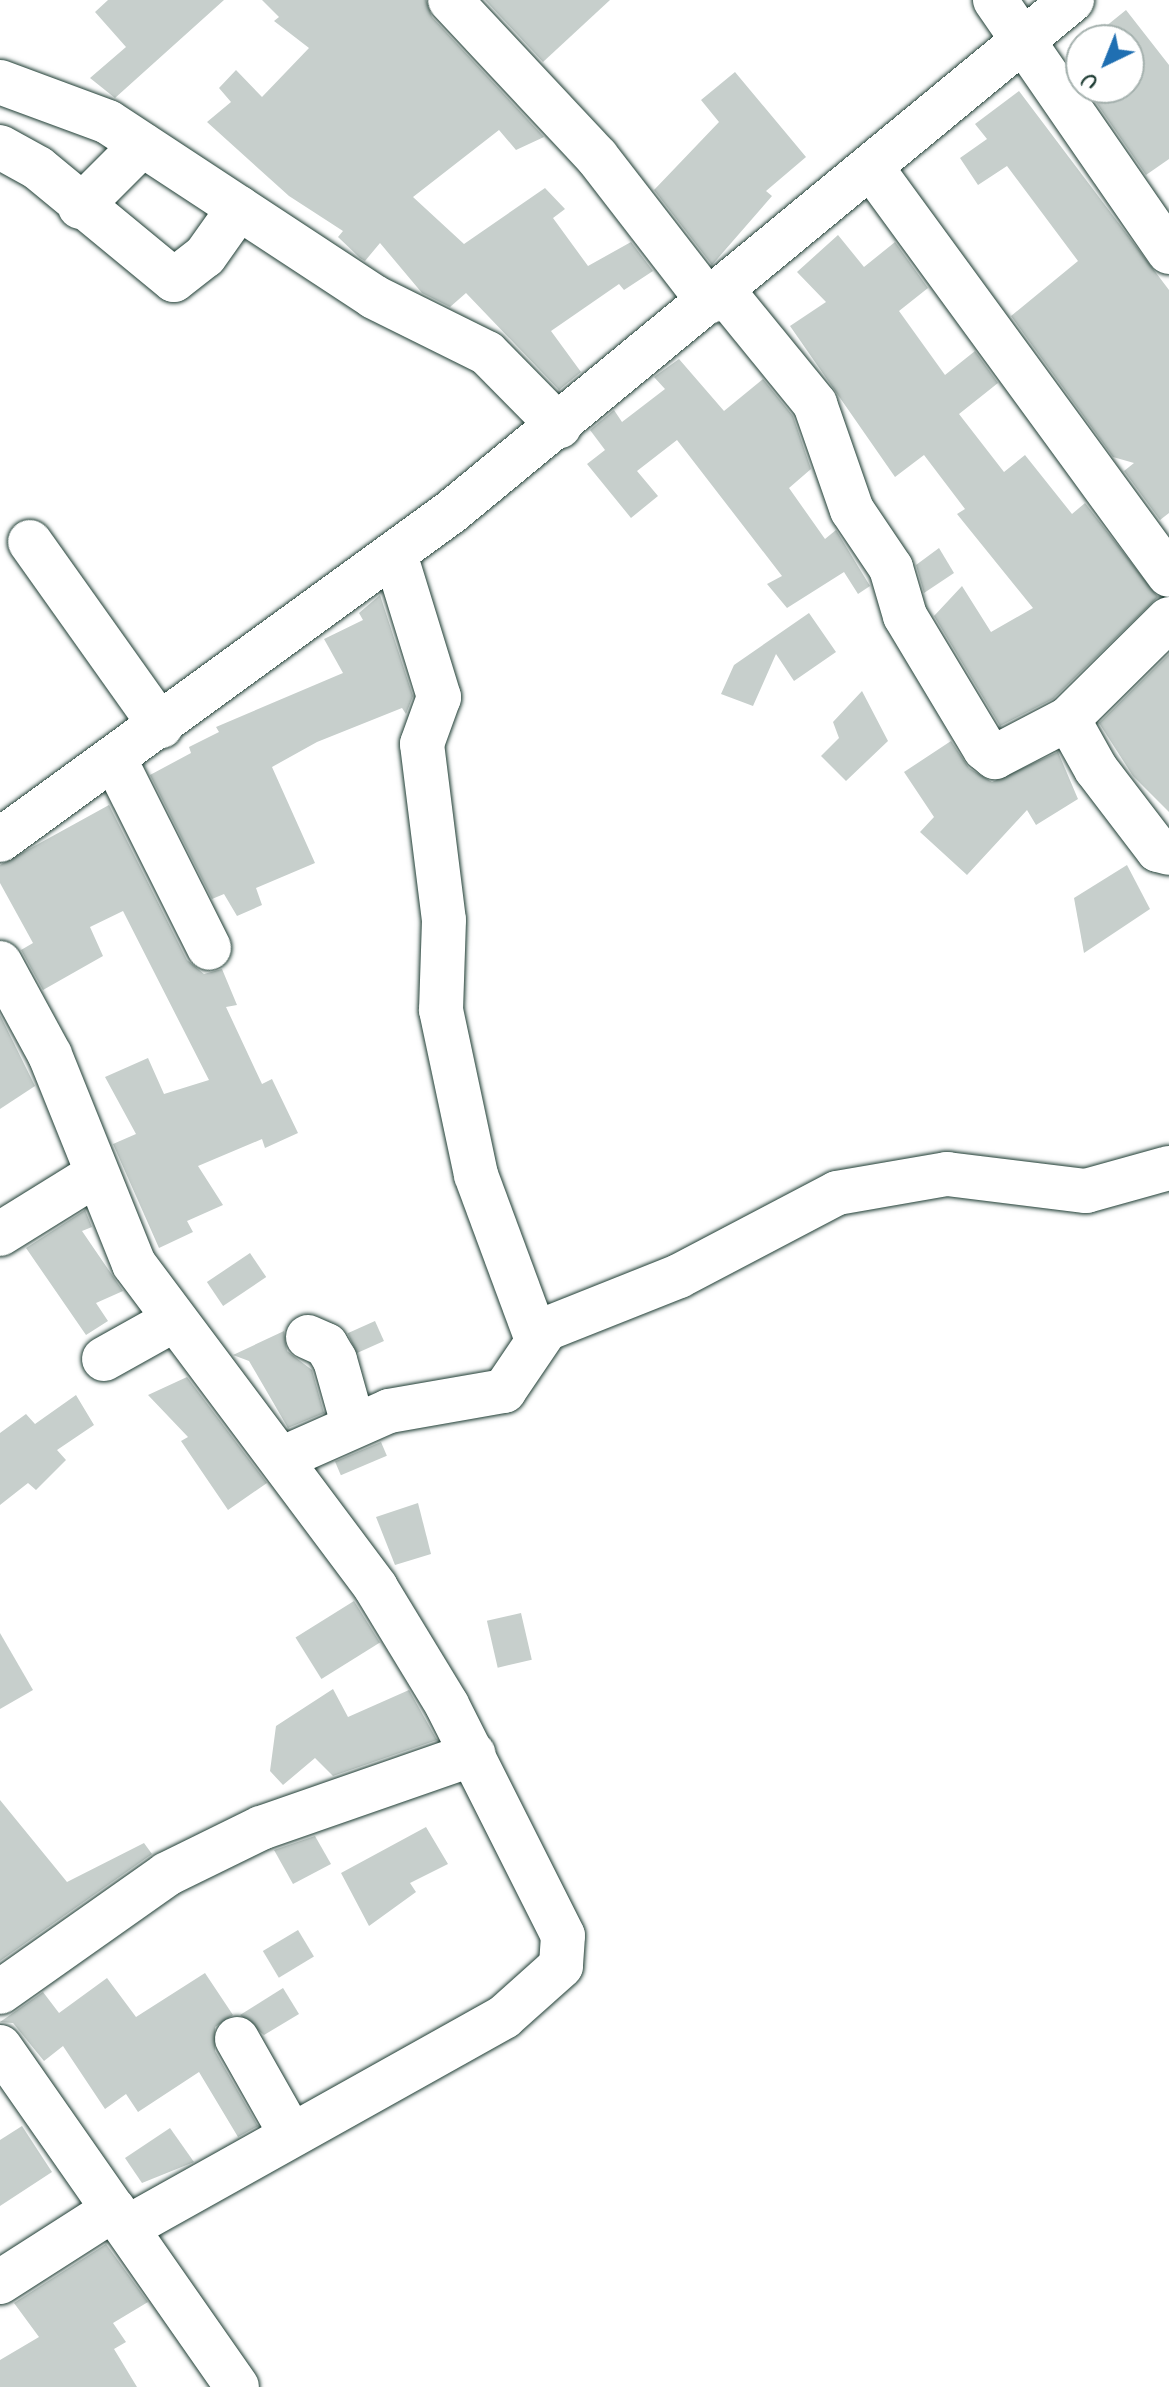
<!DOCTYPE html>
<html>
<head>
<meta charset="utf-8">
<style>
	body { margin:0 }
	#map { position:relative; width:1169px; height:2387px; overflow:hidden; background:#fff; font-family:Mynerve,sans-serif }
	div>[style] { position:absolute }
	.building>* { inset:0; background:#c7cfcc; transform-origin:0 0 }
	.roads { filter:drop-shadow(0 0 2px #1f3d34) drop-shadow(0 0 2px #1f3d34) }
	.minor>* { height:44px; margin:-22px; padding:0 22px; transform-origin:22px; border-radius:22px; background:#fff }
	span { translate:-50% -50%; white-space:nowrap; text-align:center; line-height:1.15; -webkit-text-stroke:8px #fff; paint-order:stroke }
	.north { position:absolute; left:1065px; top:24px; width:80px; height:80px; box-sizing:border-box; background:#fff; border:2px solid #a5b1ae; border-radius:50%; rotate:223deg; font-size:22px; font-weight:700; line-height:32px; text-align:center; color:#1f3d34 }
	.north::after { content:''; display:block; margin:auto; width:28px; height:36px; background:#1f6fb2; clip-path:polygon(50% 0,100% 100%,50% 72%,0 100%) }
</style>
</head>
<body>
<div id="map">
	<div class="building">
		<div style="clip-path:polygon(108px 0,224px 0,115px 98px,90px 78px,126px 47px,95px 12px)"></div>
		<div style="clip-path:polygon(262px 0,426px 0,432px 17px,544px 137px,516px 150px,499px 130px,413px 197px,464px 244px,545px 188px,565px 209px,553px 218px,588px 266px,631px 242px,653px 271px,624px 290px,619px 284px,551px 331px,581px 372px,559px 390px,466px 293px,450px 307px,422px 293px,380px 243px,365px 261px,360px 258px,338px 237px,343px 231px,289px 196px,207px 122px,231px 102px,219px 88px,236px 70px,262px 97px,309px 48px,274px 21px,279px 17px)"></div>
		<div style="clip-path:polygon(485px 0,610px 0,543px 62px)"></div>
		<div style="clip-path:polygon(1126px 10px,1169px 65px,1169px 159px,1146px 175px,1086px 88px,1129px 88px,1129px 40px,1089px 40px)"></div>
		<div style="clip-path:polygon(735px 72px,806px 157px,766px 191px,772px 196px,712px 265px,654px 190px,719px 122px,701px 100px)"></div>
		<div style="clip-path:polygon(1019px 91px,1169px 290px,1169px 513px,1160px 520px,1124px 471px,1134px 463px,1113px 457px,1011px 316px,1078px 261px,1007px 166px,978px 185px,960px 158px,987px 139px,975px 124px)"></div>
		<div style="clip-path:polygon(838px 235px,864px 267px,895px 242px,928px 288px,899px 311px,945px 375px,975px 351px,998px 383px,959px 414px,1004px 472px,1025px 455px,1072px 514px,1085px 503px,1158px 597px,1053px 699px,1000px 726px,934px 616px,962px 586px,991px 632px,1033px 608px,957px 514px,965px 509px,924px 455px,895px 477px,790px 326px,826px 302px,797px 272px)"></div>
		<div style="clip-path:polygon(679px 359px,724px 411px,763px 379px,793px 416px,811px 469px,789px 488px,825px 539px,836px 530px,870px 586px,858px 594px,844px 572px,787px 608px,767px 584px,782px 576px,677px 440px,637px 471px,658px 496px,631px 518px,587px 464px,605px 450px,590px 430px,614px 410px,622px 422px,665px 389px,654px 377px)"></div>
		<div style="clip-path:polygon(939px 548px,954px 573px,924px 593px,916px 565px)"></div>
		<div style="clip-path:polygon(380px 595px,413px 696px,406px 714px,402px 708px,317px 742px,272px 767px,315px 863px,256px 888px,262px 905px,237px 916px,224px 894px,212px 899px,150px 775px,191px 753px,189px 747px,219px 732px,216px 727px,343px 673px,324px 639px,363px 620px,359px 613px)"></div>
		<div style="clip-path:polygon(809px 613px,836px 652px,794px 681px,776px 654px,753px 706px,721px 694px,734px 665px)"></div>
		<div style="clip-path:polygon(1169px 654px,1169px 812px,1133px 776px,1099px 723px)"></div>
		<div style="clip-path:polygon(862px 691px,888px 741px,846px 781px,821px 756px,839px 738px,833px 722px)"></div>
		<div style="clip-path:polygon(951px 741px,969px 768px,992px 782px,1058px 752px,1078px 799px,1036px 825px,1027px 810px,967px 875px,920px 832px,934px 817px,904px 772px)"></div>
		<div style="clip-path:polygon(109px 805px,187px 960px,204px 974px,222px 969px,237px 1005px,226px 1007px,262px 1084px,272px 1079px,298px 1133px,265px 1148px,262px 1139px,198px 1166px,223px 1205px,187px 1221px,193px 1232px,159px 1248px,113px 1144px,136px 1134px,105px 1077px,148px 1058px,164px 1094px,209px 1080px,123px 911px,90px 927px,103px 956px,43px 990px,21px 950px,33px 943px,0 883px,0 865px)"></div>
		<div style="clip-path:polygon(1127px 865px,1150px 909px,1084px 953px,1074px 898px)"></div>
		<div style="clip-path:polygon(0 1015px,35px 1086px,0 1109px)"></div>
		<div style="clip-path:polygon(85px 1210px,92px 1227px,82px 1231px,123px 1291px,96px 1303px,108px 1321px,86px 1335px,26px 1248px)"></div>
		<div style="left:250px;top:1253px;width:29px;height:52px;rotate:56deg"></div>
		<div style="left:375px;top:1321px;width:22px;height:30px;rotate:66deg"></div>
		<div style="clip-path:polygon(284px 1331px,287px 1351px,312px 1370px,324px 1413px,288px 1428px,249px 1361px,233px 1355px)"></div>
		<div style="clip-path:polygon(187px 1377px,267px 1483px,228px 1510px,181px 1441px,188px 1437px,148px 1395px)"></div>
		<div style="clip-path:polygon(76px 1395px,94px 1425px,57px 1450px,66px 1460px,36px 1490px,28px 1483px,0 1505px,0 1433px,26px 1414px,35px 1424px)"></div>
		<div style="left:381px;top:1442px;width:15px;height:50px;rotate:67deg"></div>
		<div style="clip-path:polygon(418px 1503px,431px 1554px,395px 1565px,376px 1517px)"></div>
		<div style="left:354px;top:1601px;width:49px;height:69px;rotate:58deg"></div>
		<div style="left:521px;top:1613px;width:48px;height:35px;rotate:77deg"></div>
		<div style="clip-path:polygon(0 1633px,33px 1690px,0 1709px)"></div>
		<div style="clip-path:polygon(333px 1689px,348px 1717px,409px 1690px,437px 1740px,333px 1776px,315px 1758px,283px 1785px,270px 1771px,276px 1726px)"></div>
		<div style="clip-path:polygon(0 1800px,67px 1882px,144px 1843px,152px 1854px,0 1961px)"></div>
		<div style="clip-path:polygon(426px 1827px,448px 1864px,410px 1883px,416px 1892px,369px 1926px,341px 1873px)"></div>
		<div style="clip-path:polygon(315px 1836px,331px 1864px,293px 1884px,274px 1850px)"></div>
		<div style="left:298px;top:1930px;width:31px;height:41px;rotate:59deg"></div>
		<div style="clip-path:polygon(205px 1973px,233px 2015px,215px 2027px,215px 2051px,258px 2126px,238px 2137px,199px 2072px,138px 2112px,126px 2094px,105px 2109px,63px 2046px,44px 2061px,13px 2023px,0 2022px,43px 1992px,59px 2013px,107px 1978px,136px 2017px)"></div>
		<div style="clip-path:polygon(283px 1988px,299px 2014px,264px 2035px,240px 2015px)"></div>
		<div style="clip-path:polygon(22px 2126px,52px 2172px,0 2206px,0 2140px)"></div>
		<div style="clip-path:polygon(170px 2128px,194px 2162px,142px 2183px,125px 2158px)"></div>
		<div style="clip-path:polygon(106px 2244px,148px 2302px,113px 2323px,126px 2342px,114px 2349px,137px 2387px,0 2387px,0 2360px,39px 2337px,14px 2303px)"></div>
	</div>
	<div class="roads">
		<div class="minor">
			<div style="left:450px;top:0;width:215px;rotate:46.9deg"></div>
			<div style="left:597px;top:157px;width:183px;rotate:52.3deg"></div>
			<div style="left:995px;top:0;width:306px;rotate:55.4deg"></div>
			<div style="left:0;top:82px;width:115px;rotate:20.3deg"></div>
			<div style="left:108px;top:122px;width:318px;rotate:33.3deg"></div>
			<div style="left:374px;top:297px;width:126px;rotate:26.4deg"></div>
			<div style="left:487px;top:353px;width:103px;rotate:45.4deg"></div>
			<div style="left:0;top:147px;width:43px;rotate:28.9deg"></div>
			<div style="left:38px;top:168px;width:176px;rotate:39.5deg"></div>
			<div style="left:174px;top:280px;width:39px;rotate:-38deg"></div>
			<div style="left:205px;top:256px;width:59px;rotate:-54.7deg"></div>
			<div style="left:871px;top:167px;width:505px;rotate:53.86deg"></div>
			<div style="left:80px;top:207px;width:88px;rotate:-45deg"></div>
			<div style="left:723px;top:291px;width:146px;rotate:50.8deg"></div>
			<div style="left:815px;top:404px;width:112px;rotate:70.8deg"></div>
			<div style="left:852px;top:510px;width:70px;rotate:56.1deg"></div>
			<div style="left:891px;top:568px;width:50px;rotate:73.7deg"></div>
			<div style="left:905px;top:616px;width:155px;rotate:59deg"></div>
			<div style="left:985px;top:749px;width:13px;rotate:39deg"></div>
			<div style="left:995px;top:757px;width:82px;rotate:-27.5deg"></div>
			<div style="left:30px;top:542px;width:226px;rotate:54.6deg"></div>
			<div style="left:395px;top:554px;width:150px;rotate:72.9deg"></div>
			<div style="left:439px;top:697px;width:50px;rotate:109.9deg"></div>
			<div style="left:422px;top:744px;width:177px;rotate:82.9deg"></div>
			<div style="left:444px;top:920px;width:90px;rotate:91.9deg"></div>
			<div style="left:441px;top:1010px;width:169px;rotate:78deg"></div>
			<div style="left:476px;top:1175px;width:173px;rotate:69.7deg"></div>
			<div style="left:1169px;top:619px;width:142px;rotate:135.3deg"></div>
			<div style="left:1068px;top:719px;width:57px;rotate:60.8deg"></div>
			<div style="left:1096px;top:769px;width:102px;rotate:52.6deg"></div>
			<div style="left:1158px;top:850px;width:11px;rotate:15deg"></div>
			<div style="left:115px;top:760px;width:210px;rotate:63.4deg"></div>
			<div style="left:0;top:840px;width:558px;rotate:-36.03deg"></div>
			<div style="left:451px;top:512px;width:805px;rotate:-39.5deg"></div>
			<div style="left:0;top:963px;width:105px;rotate:61.5deg"></div>
			<div style="left:50px;top:1055px;width:225px;rotate:68.1deg"></div>
			<div style="left:134px;top:1264px;width:404px;rotate:53.2deg"></div>
			<div style="left:376px;top:1588px;width:137px;rotate:58.7deg"></div>
			<div style="left:447px;top:1705px;width:258px;rotate:63.3deg"></div>
			<div style="left:563px;top:1936px;width:30px;rotate:94deg"></div>
			<div style="left:561px;top:1966px;width:76px;rotate:138.2deg"></div>
			<div style="left:504px;top:2017px;width:432px;rotate:150.8deg"></div>
			<div style="left:0;top:1234px;width:112px;rotate:-31.8deg"></div>
			<div style="left:308px;top:1337px;width:20px;rotate:24deg"></div>
			<div style="left:326px;top:1345px;width:17px;rotate:59deg"></div>
			<div style="left:335px;top:1360px;width:66px;rotate:74.3deg"></div>
			<div style="left:104px;top:1359px;width:78px;rotate:-29.2deg"></div>
			<div style="left:283px;top:1458px;width:116px;rotate:-23.9deg"></div>
			<div style="left:389px;top:1411px;width:117px;rotate:-9.9deg"></div>
			<div style="left:504px;top:1391px;width:75px;rotate:-55.9deg"></div>
			<div style="left:546px;top:1329px;width:143px;rotate:-21.7deg"></div>
			<div style="left:679px;top:1276px;width:178px;rotate:-27.7deg"></div>
			<div style="left:837px;top:1193px;width:112px;rotate:-9.8deg"></div>
			<div style="left:947px;top:1174px;width:140px;rotate:7deg"></div>
			<div style="left:1086px;top:1191px;width:86px;rotate:-15.5deg"></div>
			<div style="left:0;top:1992px;width:204px;rotate:-35.2deg"></div>
			<div style="left:167px;top:1874px;width:105px;rotate:-26.1deg"></div>
			<div style="left:261px;top:1828px;width:225px;rotate:-19.2deg"></div>
			<div style="left:237px;top:2039px;width:106px;rotate:60.5deg"></div>
			<div style="left:0;top:2047px;width:414px;rotate:55.1deg"></div>
			<div style="left:0;top:2282px;width:135px;rotate:-32.6deg"></div>
		</div>
	</div>
	<div class="north">U</div>
</div>
</body>
</html>
